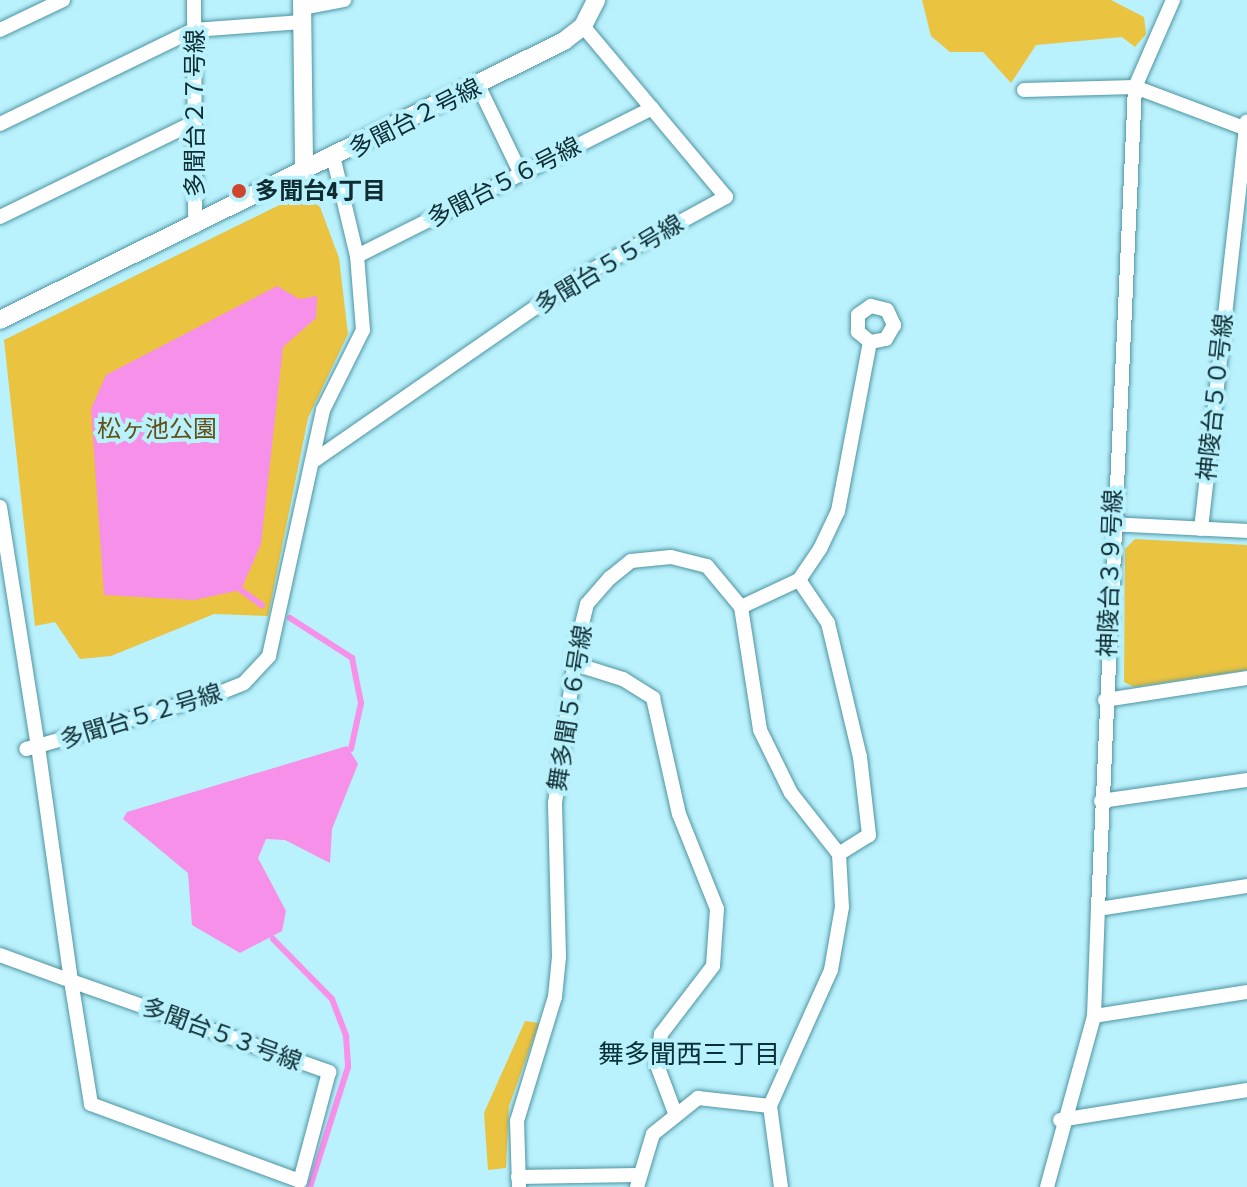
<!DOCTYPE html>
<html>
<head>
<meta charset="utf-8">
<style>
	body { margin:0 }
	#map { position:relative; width:1247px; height:1187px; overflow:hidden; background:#b9f1fc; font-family:"Asap Condensed","Noto Sans JP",sans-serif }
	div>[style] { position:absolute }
	.green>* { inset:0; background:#eac341 }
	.water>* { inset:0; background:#f690e9 }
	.stream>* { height:6px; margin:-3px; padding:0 3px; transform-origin:3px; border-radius:3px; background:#f690e9 }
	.roads { filter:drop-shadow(0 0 2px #4e94a2) drop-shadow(0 0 2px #4e94a2) }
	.minor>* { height:14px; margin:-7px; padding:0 7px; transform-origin:7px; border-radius:7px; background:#fff }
	.tertiary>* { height:18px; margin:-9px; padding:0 9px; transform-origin:9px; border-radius:9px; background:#fff }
	.dots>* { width:22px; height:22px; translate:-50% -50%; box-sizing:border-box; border:4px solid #b9f1fc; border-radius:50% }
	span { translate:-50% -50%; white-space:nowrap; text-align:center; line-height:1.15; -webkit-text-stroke:8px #b9f1fc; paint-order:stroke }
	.street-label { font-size:24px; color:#0e2c32 }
	.poi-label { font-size:24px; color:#0e2c32; font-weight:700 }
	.left { translate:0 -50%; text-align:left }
	.park-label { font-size:24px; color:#625017 }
	.neighbourhood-label { font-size:26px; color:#083037 }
</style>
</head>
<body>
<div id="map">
	<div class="green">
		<div style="clip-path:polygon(922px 0,1111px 0,1144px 17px,1146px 34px,1135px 47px,1122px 37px,1036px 45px,1011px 83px,983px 52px,950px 52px,931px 36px)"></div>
		<div style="clip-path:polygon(304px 193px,320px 207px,339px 258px,348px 334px,308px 418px,268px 616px,214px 614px,111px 656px,80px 659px,55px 622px,35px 626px,4px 340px)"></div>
		<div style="clip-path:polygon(1135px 539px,1247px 545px,1247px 670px,1134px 687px,1124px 682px,1125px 549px)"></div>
		<div style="clip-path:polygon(525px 1021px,539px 1023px,509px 1106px,506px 1168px,488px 1170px,484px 1113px)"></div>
	</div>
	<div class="water">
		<div style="clip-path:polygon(277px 286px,299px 299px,317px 296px,316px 318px,283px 347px,261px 544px,241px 590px,194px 600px,104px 595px,91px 409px,106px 375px)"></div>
		<div style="clip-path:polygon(347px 746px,358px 764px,332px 829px,330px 863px,285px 840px,266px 839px,258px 858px,286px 911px,282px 931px,240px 953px,192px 925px,188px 873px,123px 819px,127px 812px)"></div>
	</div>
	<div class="stream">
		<div style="left:241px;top:590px;width:26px;rotate:36deg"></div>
		<div style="left:290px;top:618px;width:74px;rotate:32.8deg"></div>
		<div style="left:352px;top:658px;width:46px;rotate:78.7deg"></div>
		<div style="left:361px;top:703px;width:47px;rotate:102.3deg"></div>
		<div style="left:273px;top:939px;width:84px;rotate:45.5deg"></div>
		<div style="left:332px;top:999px;width:40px;rotate:69deg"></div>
		<div style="left:346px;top:1036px;width:31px;rotate:86deg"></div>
		<div style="left:348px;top:1067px;width:126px;rotate:107.6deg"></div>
	</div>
	<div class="roads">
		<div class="minor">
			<div style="left:194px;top:0;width:226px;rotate:89.7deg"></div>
			<div style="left:1173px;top:0;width:95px;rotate:113.6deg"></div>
			<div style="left:1135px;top:87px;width:823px;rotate:92.58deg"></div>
			<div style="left:1098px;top:909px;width:151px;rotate:-8.8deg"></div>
			<div style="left:302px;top:8px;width:43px;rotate:-10.8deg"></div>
			<div style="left:0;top:30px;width:70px;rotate:-25.5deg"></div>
			<div style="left:478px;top:85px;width:99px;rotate:64.2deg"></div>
			<div style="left:1024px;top:90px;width:111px;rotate:-1.5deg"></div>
			<div style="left:1135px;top:87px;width:120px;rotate:20.6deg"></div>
			<div style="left:0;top:124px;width:216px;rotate:-25.9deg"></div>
			<div style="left:194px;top:30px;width:108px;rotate:-4.2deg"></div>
			<div style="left:0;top:217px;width:217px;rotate:-26deg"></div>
			<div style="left:357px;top:256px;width:330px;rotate:-26.6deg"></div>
			<div style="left:871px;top:306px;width:16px;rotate:14deg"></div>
			<div style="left:887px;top:310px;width:17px;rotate:65deg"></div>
			<div style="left:894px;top:325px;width:16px;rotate:120deg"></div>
			<div style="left:886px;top:339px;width:16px;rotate:169deg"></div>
			<div style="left:870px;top:342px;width:16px;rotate:-140deg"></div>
			<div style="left:858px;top:332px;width:17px;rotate:-90deg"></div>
			<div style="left:858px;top:315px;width:16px;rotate:-35deg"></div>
			<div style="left:312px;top:462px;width:321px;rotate:-34.7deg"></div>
			<div style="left:576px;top:279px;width:171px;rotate:-28.7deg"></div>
			<div style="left:726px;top:197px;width:223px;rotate:-129.9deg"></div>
			<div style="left:0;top:507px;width:242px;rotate:81deg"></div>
			<div style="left:38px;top:746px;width:12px;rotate:166deg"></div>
			<div style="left:1111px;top:524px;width:136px;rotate:2.9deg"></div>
			<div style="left:1201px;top:529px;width:410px;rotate:-83.6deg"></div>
			<div style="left:799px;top:580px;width:52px;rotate:56deg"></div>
			<div style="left:828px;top:623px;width:138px;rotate:76.6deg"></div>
			<div style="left:860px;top:757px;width:79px;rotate:83.4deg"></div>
			<div style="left:869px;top:835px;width:36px;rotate:148deg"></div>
			<div style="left:741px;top:607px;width:64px;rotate:-25deg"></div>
			<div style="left:799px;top:580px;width:37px;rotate:-56deg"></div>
			<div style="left:820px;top:549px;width:42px;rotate:-64.7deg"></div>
			<div style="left:838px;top:511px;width:172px;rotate:-79.3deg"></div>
			<div style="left:575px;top:664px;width:50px;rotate:17.4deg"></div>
			<div style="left:623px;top:679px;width:36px;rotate:32deg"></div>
			<div style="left:653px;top:698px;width:119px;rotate:77.4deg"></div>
			<div style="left:679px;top:814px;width:102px;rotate:68.2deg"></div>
			<div style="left:717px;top:909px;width:57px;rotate:94deg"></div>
			<div style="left:713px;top:966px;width:86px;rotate:127.4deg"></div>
			<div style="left:661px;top:1034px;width:31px;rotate:97deg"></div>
			<div style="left:657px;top:1065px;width:51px;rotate:69.4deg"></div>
			<div style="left:1105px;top:700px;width:144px;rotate:-8.8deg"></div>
			<div style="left:1101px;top:801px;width:148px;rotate:-8.2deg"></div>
			<div style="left:0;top:955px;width:76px;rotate:20.1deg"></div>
			<div style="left:71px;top:981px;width:274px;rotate:19.4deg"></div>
			<div style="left:329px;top:1072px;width:113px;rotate:104.9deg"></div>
			<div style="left:300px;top:1181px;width:223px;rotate:-159.8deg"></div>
			<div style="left:91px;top:1104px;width:125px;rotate:-99.2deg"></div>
			<div style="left:71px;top:981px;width:237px;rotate:-98deg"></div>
			<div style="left:38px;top:746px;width:186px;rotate:-16.2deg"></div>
			<div style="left:217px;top:694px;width:29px;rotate:-22deg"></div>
			<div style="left:244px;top:683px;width:37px;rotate:-47deg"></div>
			<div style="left:269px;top:656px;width:252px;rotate:-77.6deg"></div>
			<div style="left:323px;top:410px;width:89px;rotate:-63.4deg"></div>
			<div style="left:363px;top:330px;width:74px;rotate:-94.6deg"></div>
			<div style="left:357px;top:256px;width:99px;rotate:-103.5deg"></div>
			<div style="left:1094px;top:1016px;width:155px;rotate:-8.9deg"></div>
			<div style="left:1060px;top:1120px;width:189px;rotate:-9.1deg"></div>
			<div style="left:518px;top:1177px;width:118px;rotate:-1deg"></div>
			<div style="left:519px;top:1187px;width:66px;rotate:-91.7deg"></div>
			<div style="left:517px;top:1121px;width:130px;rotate:-73deg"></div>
			<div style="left:555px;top:997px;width:40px;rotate:-84.3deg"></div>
			<div style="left:559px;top:957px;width:154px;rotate:-91.5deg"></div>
			<div style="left:555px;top:803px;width:165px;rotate:-82deg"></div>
			<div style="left:578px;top:640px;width:37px;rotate:-76deg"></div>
			<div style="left:587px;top:604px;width:35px;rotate:-49deg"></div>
			<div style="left:610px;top:578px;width:27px;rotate:-39deg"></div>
			<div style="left:631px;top:561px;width:40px;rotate:-5.7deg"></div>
			<div style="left:671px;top:557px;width:37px;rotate:14deg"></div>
			<div style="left:707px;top:566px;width:53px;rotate:50.3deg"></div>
			<div style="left:741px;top:607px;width:124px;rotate:81.2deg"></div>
			<div style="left:760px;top:730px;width:70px;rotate:63.8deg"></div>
			<div style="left:791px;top:793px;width:78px;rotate:51.8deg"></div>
			<div style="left:839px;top:854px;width:53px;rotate:86.8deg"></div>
			<div style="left:842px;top:907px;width:64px;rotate:99.9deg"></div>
			<div style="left:831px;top:970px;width:149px;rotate:114.2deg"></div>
			<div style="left:770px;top:1106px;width:82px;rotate:82.3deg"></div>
			<div style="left:637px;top:1187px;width:55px;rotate:-73.2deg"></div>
			<div style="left:653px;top:1134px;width:58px;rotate:-38.7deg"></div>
			<div style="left:698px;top:1098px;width:72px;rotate:6.3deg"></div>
			<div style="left:1047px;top:1187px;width:177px;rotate:-74.6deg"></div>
			<div style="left:1094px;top:1016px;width:107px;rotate:-87.9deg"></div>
		</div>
		<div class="tertiary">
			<div style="left:302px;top:0;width:171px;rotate:89.3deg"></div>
			<div style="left:0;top:320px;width:629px;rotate:-26.32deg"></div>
			<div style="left:564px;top:41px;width:24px;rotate:-38deg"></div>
			<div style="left:583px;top:26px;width:29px;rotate:-63deg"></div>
		</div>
	</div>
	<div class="dots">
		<div style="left:239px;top:191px;background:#d0442e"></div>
	</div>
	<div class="street-label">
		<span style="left:195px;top:113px;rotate:-90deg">多聞台２７号線</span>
		<span style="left:415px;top:118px;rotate:-27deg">多聞台２号線</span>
		<span style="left:504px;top:182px;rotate:-27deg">多聞台５６号線</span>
		<span style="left:609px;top:264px;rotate:-31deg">多聞台５５号線</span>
		<span style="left:1215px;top:397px;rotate:-84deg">神陵台５０号線</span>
		<span style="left:1110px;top:573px;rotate:-88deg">神陵台３９号線</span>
		<span style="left:570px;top:708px;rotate:-81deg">舞多聞５６号線</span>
		<span style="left:141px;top:716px;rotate:-17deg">多聞台５２号線</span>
		<span style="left:222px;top:1034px;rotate:20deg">多聞台５３号線</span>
	</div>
	<div class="poi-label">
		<span class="left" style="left:255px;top:191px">多聞台4丁目</span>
	</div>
	<div class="park-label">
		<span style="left:157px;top:429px">松ヶ池公園</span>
	</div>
	<div class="neighbourhood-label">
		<span style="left:689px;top:1055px">舞多聞西三丁目</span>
	</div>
</div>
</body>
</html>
